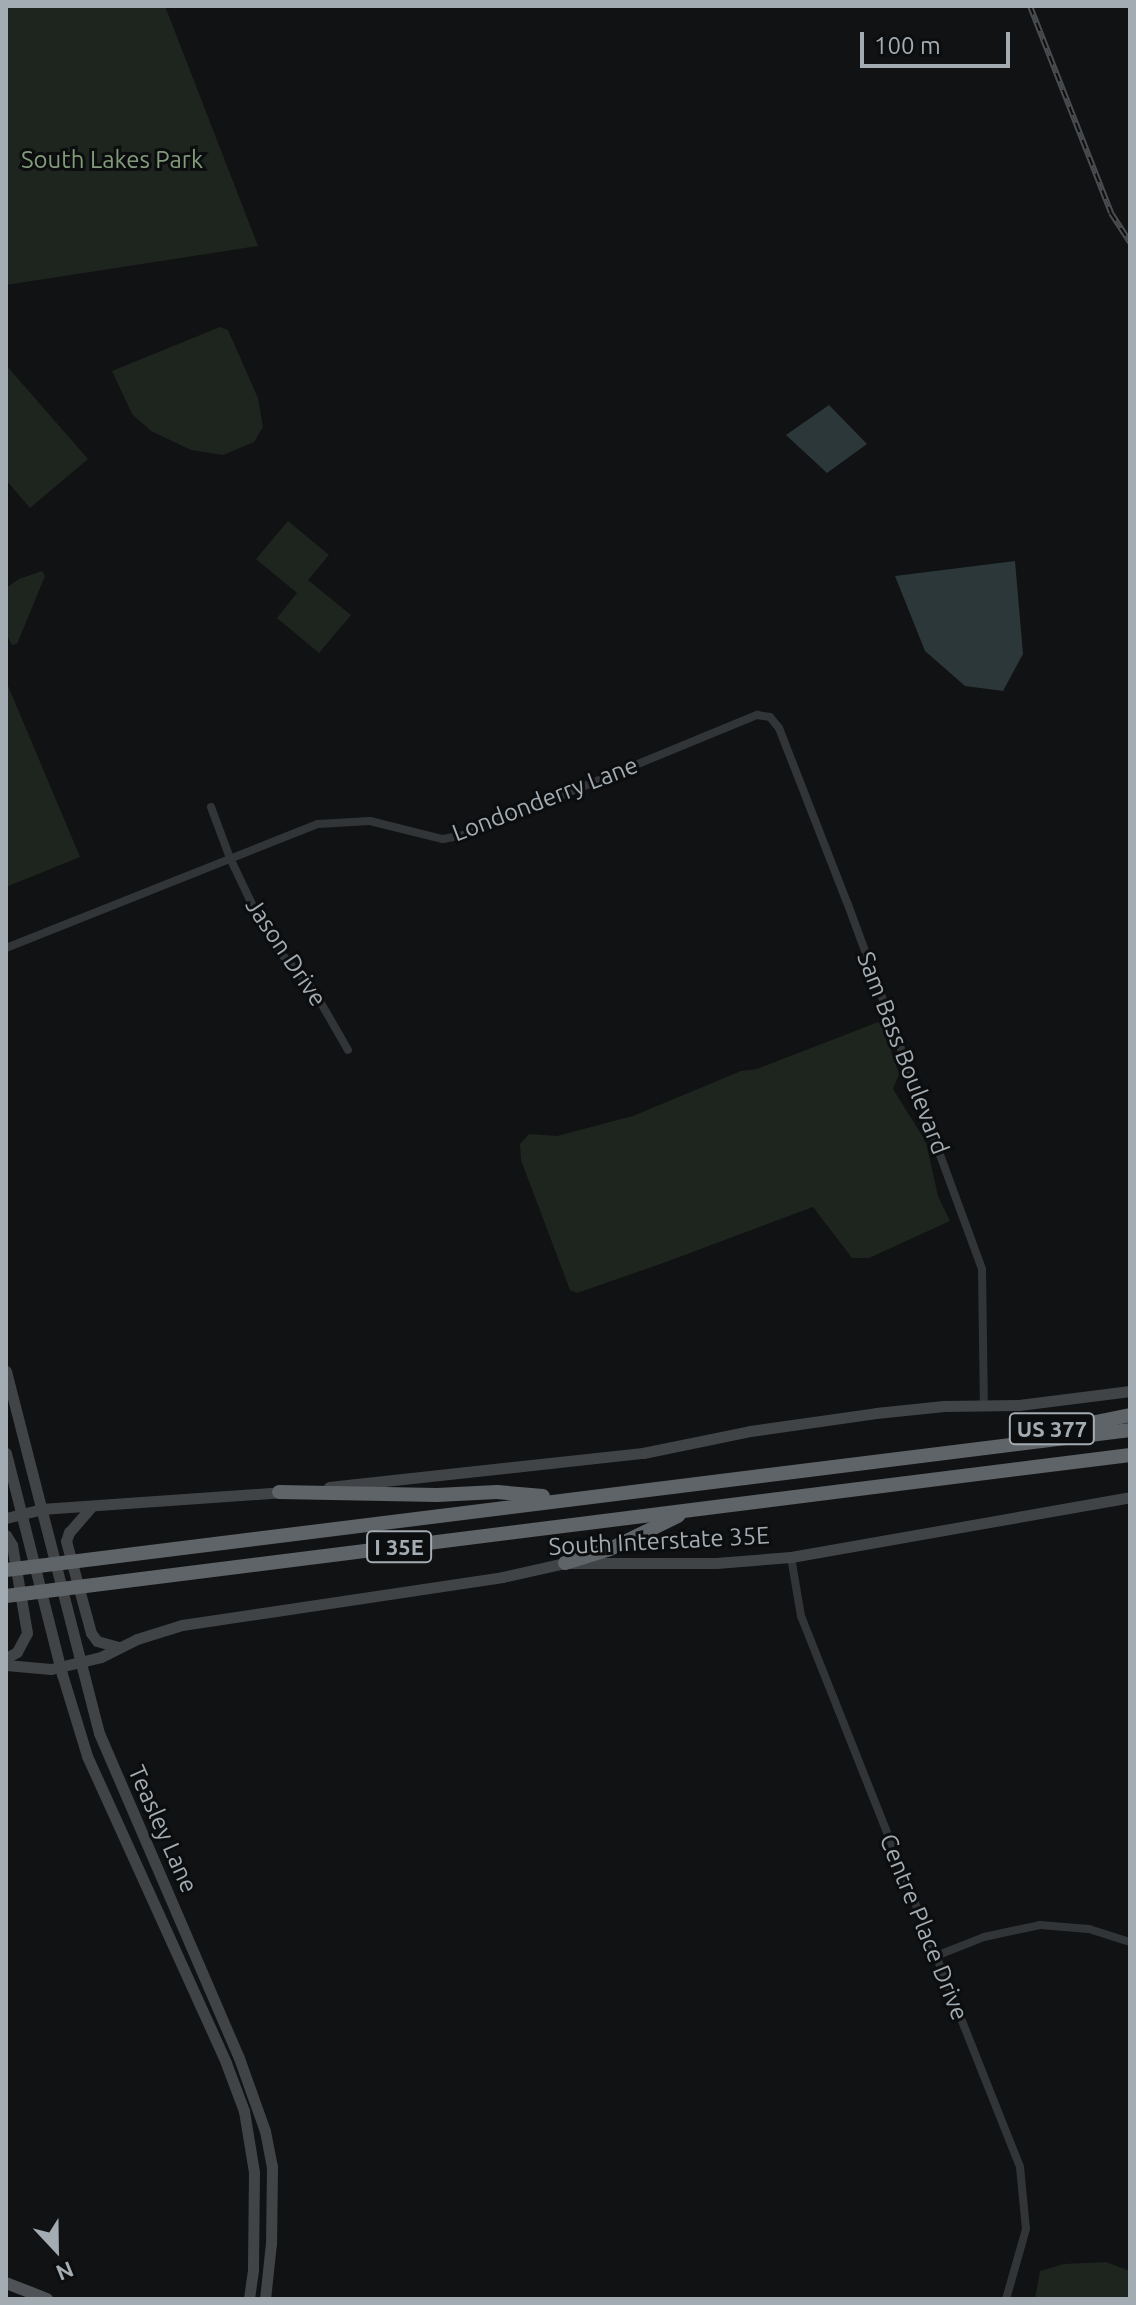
<!DOCTYPE html>
<html>
<head>
<meta charset="utf-8">
<style>
	body { margin:0 }
	#map { position:relative; width:1136px; height:2305px; overflow:hidden; background:#111213; font-family:Ubuntu,sans-serif }
	div>[style] { position:absolute }
	.green>* { inset:0; background:#1e251e }
	.water>* { inset:0; background:#2c373a }
	.minor>* { height:8px; margin:-4px; padding:0 4px; transform-origin:4px; border-radius:4px; background:#323537 }
	.secondary>* { height:11px; margin:-5.5px; padding:0 5.5px; transform-origin:5.5px; border-radius:5.5px; background:#414447 }
	.primary>* { height:12px; margin:-6px; padding:0 6px; transform-origin:6px; border-radius:6px; background:#4f5256 }
	.motorway>* { height:14px; margin:-7px; padding:0 7px; transform-origin:7px; border-radius:7px; background:#5f6468 }
	.rail>* { height:6px; margin-top:-3px; transform-origin:0; background:repeating-linear-gradient(90deg,#0c0d0e 0 9px,#4a4d50 0 18px); box-sizing:border-box; border-block:2px solid #4a4d50 }
	span { translate:-50% -50%; white-space:nowrap; text-align:center; line-height:1.15; -webkit-text-stroke:6px #0c0d0e; paint-order:stroke }
	.shield-label span { padding:2px 6px; background:#0c0d0e; border:2px solid; border-radius:6px; -webkit-text-stroke-width:0 }
	.shield-label { font-size:22px; color:#a3acb2; font-weight:700 }
	.park-label { font-size:24px; color:#829c7b }
	.street-label { font-size:24px; color:#a3acb2 }
	.frame { position:absolute; inset:0; border:8px solid #a3acb2; pointer-events:none }
	.north { position:absolute; left:16px; top:2209px; width:80px; height:80px; -webkit-text-stroke:6px #0c0d0e; paint-order:stroke; rotate:158deg; font-size:22px; font-weight:700; line-height:32px; text-align:center; color:#a3acb2 }
	.north::after { content:''; display:block; margin:auto; width:28px; height:36px; background:#a3acb2; clip-path:polygon(50% 0,100% 100%,50% 72%,0 100%) }
	.scale { position:absolute; left:860px; top:32px; width:150px; height:36px; box-sizing:border-box; border:4px solid #a3acb2; border-top:0; padding-left:10px; font-size:24px; line-height:28px; white-space:nowrap; color:#a3acb2; -webkit-text-stroke:6px #0c0d0e; paint-order:stroke }
</style>
</head>
<body>
<div id="map">
	<div class="green">
		<div style="clip-path:polygon(6px 6px,165px 6px,258px 246px,6px 285px)"></div>
		<div style="clip-path:polygon(220px 327px,228px 330px,258px 398px,263px 427px,254px 442px,223px 455px,191px 450px,151px 431px,132px 414px,112px 371px)"></div>
		<div style="clip-path:polygon(6px 365px,88px 459px,30px 508px,6px 480px)"></div>
		<div style="clip-path:polygon(288px 521px,329px 555px,308px 580px,351px 615px,319px 653px,277px 618px,297px 593px,256px 559px)"></div>
		<div style="clip-path:polygon(42px 571px,45px 576px,17px 644px,12px 645px,6px 634px,6px 588px,19px 579px)"></div>
		<div style="clip-path:polygon(6px 681px,80px 857px,6px 887px)"></div>
		<div style="clip-path:polygon(881px 1021px,899px 1074px,893px 1089px,926px 1142px,938px 1196px,950px 1221px,869px 1258px,852px 1258px,813px 1207px,666px 1262px,577px 1293px,570px 1290px,521px 1160px,520px 1144px,529px 1134px,557px 1136px,633px 1116px,741px 1071px,757px 1069px)"></div>
		<div style="clip-path:polygon(1106px 2262px,1130px 2271px,1130px 2299px,1035px 2299px,1040px 2271px,1064px 2264px)"></div>
	</div>
	<div class="water">
		<div style="clip-path:polygon(829px 405px,867px 444px,827px 473px,786px 435px)"></div>
		<div style="clip-path:polygon(1015px 561px,1023px 654px,1003px 691px,965px 686px,925px 651px,895px 576px)"></div>
	</div>
	<div class="minor">
		<div style="left:211px;top:807px;width:54px;rotate:69.6deg"></div>
		<div style="left:230px;top:858px;width:70px;rotate:64.5deg"></div>
		<div style="left:260px;top:921px;width:34px;rotate:58deg"></div>
		<div style="left:278px;top:950px;width:55px;rotate:48.7deg"></div>
		<div style="left:314px;top:991px;width:68px;rotate:60deg"></div>
		<div style="left:6px;top:948px;width:336px;rotate:-21.7deg"></div>
		<div style="left:318px;top:824px;width:52px;rotate:-3.3deg"></div>
		<div style="left:370px;top:821px;width:75px;rotate:13.9deg"></div>
		<div style="left:443px;top:839px;width:25px;rotate:-11deg"></div>
		<div style="left:468px;top:834px;width:313px;rotate:-22.4deg"></div>
		<div style="left:757px;top:715px;width:13px;rotate:9deg"></div>
		<div style="left:770px;top:717px;width:14px;rotate:51deg"></div>
		<div style="left:779px;top:728px;width:187px;rotate:68.7deg"></div>
		<div style="left:847px;top:902px;width:391px;rotate:69.8deg"></div>
		<div style="left:982px;top:1269px;width:135px;rotate:89.2deg"></div>
		<div style="left:791px;top:1557px;width:60px;rotate:80.4deg"></div>
		<div style="left:801px;top:1616px;width:593px;rotate:68.32deg"></div>
		<div style="left:1020px;top:2167px;width:62px;rotate:84.5deg"></div>
		<div style="left:1026px;top:2229px;width:73px;rotate:105.9deg"></div>
		<div style="left:936px;top:1956px;width:52px;rotate:-21.6deg"></div>
		<div style="left:984px;top:1937px;width:57px;rotate:-12.1deg"></div>
		<div style="left:1040px;top:1925px;width:49px;rotate:4.7deg"></div>
		<div style="left:1089px;top:1929px;width:43px;rotate:17.6deg"></div>
	</div>
	<div class="secondary">
		<div style="left:6px;top:1371px;width:374px;rotate:75.6deg"></div>
		<div style="left:99px;top:1733px;width:354px;rotate:66.7deg"></div>
		<div style="left:239px;top:2058px;width:77px;rotate:70.4deg"></div>
		<div style="left:265px;top:2131px;width:36px;rotate:79deg"></div>
		<div style="left:272px;top:2166px;width:77px;rotate:90.7deg"></div>
		<div style="left:271px;top:2243px;width:56px;rotate:96.1deg"></div>
		<div style="left:6px;top:1453px;width:228px;rotate:75.8deg"></div>
		<div style="left:62px;top:1674px;width:86px;rotate:73deg"></div>
		<div style="left:87px;top:1756px;width:337px;rotate:65.6deg"></div>
		<div style="left:226px;top:2063px;width:51px;rotate:69.4deg"></div>
		<div style="left:244px;top:2111px;width:62px;rotate:80.7deg"></div>
		<div style="left:254px;top:2172px;width:98px;rotate:90.6deg"></div>
		<div style="left:253px;top:2270px;width:29px;rotate:98deg"></div>
		<div style="left:329px;top:1487px;width:316px;rotate:-6.2deg"></div>
		<div style="left:643px;top:1453px;width:109px;rotate:-11.6deg"></div>
		<div style="left:750px;top:1431px;width:127px;rotate:-8.1deg"></div>
		<div style="left:876px;top:1413px;width:68px;rotate:-5.9deg"></div>
		<div style="left:944px;top:1406px;width:75px;rotate:-0.8deg"></div>
		<div style="left:1019px;top:1405px;width:112px;rotate:-7.2deg"></div>
		<div style="left:92px;top:1506px;width:35px;rotate:131deg"></div>
		<div style="left:69px;top:1532px;width:9px;rotate:108deg"></div>
		<div style="left:66px;top:1541px;width:95px;rotate:74.8deg"></div>
		<div style="left:91px;top:1633px;width:10px;rotate:53deg"></div>
		<div style="left:97px;top:1641px;width:22px;rotate:16deg"></div>
		<div style="left:6px;top:1518px;width:36px;rotate:-14deg"></div>
		<div style="left:41px;top:1509px;width:244px;rotate:-4deg"></div>
		<div style="left:6px;top:1535px;width:12px;rotate:59deg"></div>
		<div style="left:12px;top:1545px;width:89px;rotate:80.3deg"></div>
		<div style="left:27px;top:1633px;width:21px;rotate:118deg"></div>
		<div style="left:17px;top:1652px;width:13px;rotate:151deg"></div>
		<div style="left:6px;top:1665px;width:45px;rotate:5.1deg"></div>
		<div style="left:51px;top:1669px;width:51px;rotate:-13.5deg"></div>
		<div style="left:101px;top:1657px;width:40px;rotate:-26.6deg"></div>
		<div style="left:137px;top:1639px;width:47px;rotate:-17.3deg"></div>
		<div style="left:182px;top:1625px;width:324px;rotate:-8.5deg"></div>
		<div style="left:502px;top:1577px;width:65px;rotate:-12.5deg"></div>
		<div style="left:565px;top:1563px;width:151px"></div>
		<div style="left:716px;top:1563px;width:75px;rotate:-4.6deg"></div>
		<div style="left:791px;top:1557px;width:344px;rotate:-10deg"></div>
	</div>
	<div class="primary">
		<div style="left:6px;top:2283px;width:44px;rotate:21.3deg"></div>
	</div>
	<div class="motorway">
		<div style="left:1027px;top:1436px;width:105px;rotate:-11.5deg"></div>
		<div style="left:279px;top:1492px;width:158px;rotate:1.1deg"></div>
		<div style="left:437px;top:1495px;width:60px;rotate:-2.9deg"></div>
		<div style="left:497px;top:1492px;width:46px;rotate:5deg"></div>
		<div style="left:565px;top:1563px;width:47px;rotate:-17.3deg"></div>
		<div style="left:610px;top:1549px;width:76px;rotate:-25.9deg"></div>
		<div style="left:6px;top:1570px;width:1133px;rotate:-7.1deg"></div>
		<div style="left:6px;top:1596px;width:1133px;rotate:-7.15deg"></div>
	</div>
	<div class="rail">
		<div style="left:1030px;top:6px;width:222px;rotate:68.6deg"></div>
		<div style="left:1111px;top:213px;width:35px;rotate:57deg"></div>
	</div>
	<div class="shield-label">
		<span style="left:1052px;top:1429px">US 377</span>
		<span style="left:399px;top:1547px">I 35E</span>
	</div>
	<div class="park-label">
		<span style="left:112px;top:160px">South Lakes Park</span>
	</div>
	<div class="street-label">
		<span style="left:545px;top:799px;rotate:-21deg">Londonderry Lane</span>
		<span style="left:286px;top:952px;rotate:56deg">Jason Drive</span>
		<span style="left:903px;top:1053px;rotate:69deg">Sam Bass Boulevard</span>
		<span style="left:659px;top:1541px;rotate:-3deg">South Interstate 35E</span>
		<span style="left:163px;top:1829px;rotate:66deg">Teasley Lane</span>
		<span style="left:924px;top:1927px;rotate:68deg">Centre Place Drive</span>
	</div>
	<div class="frame"></div>
	<div class="north">N</div>
	<div class="scale">100 m</div>
</div>
</body>
</html>
